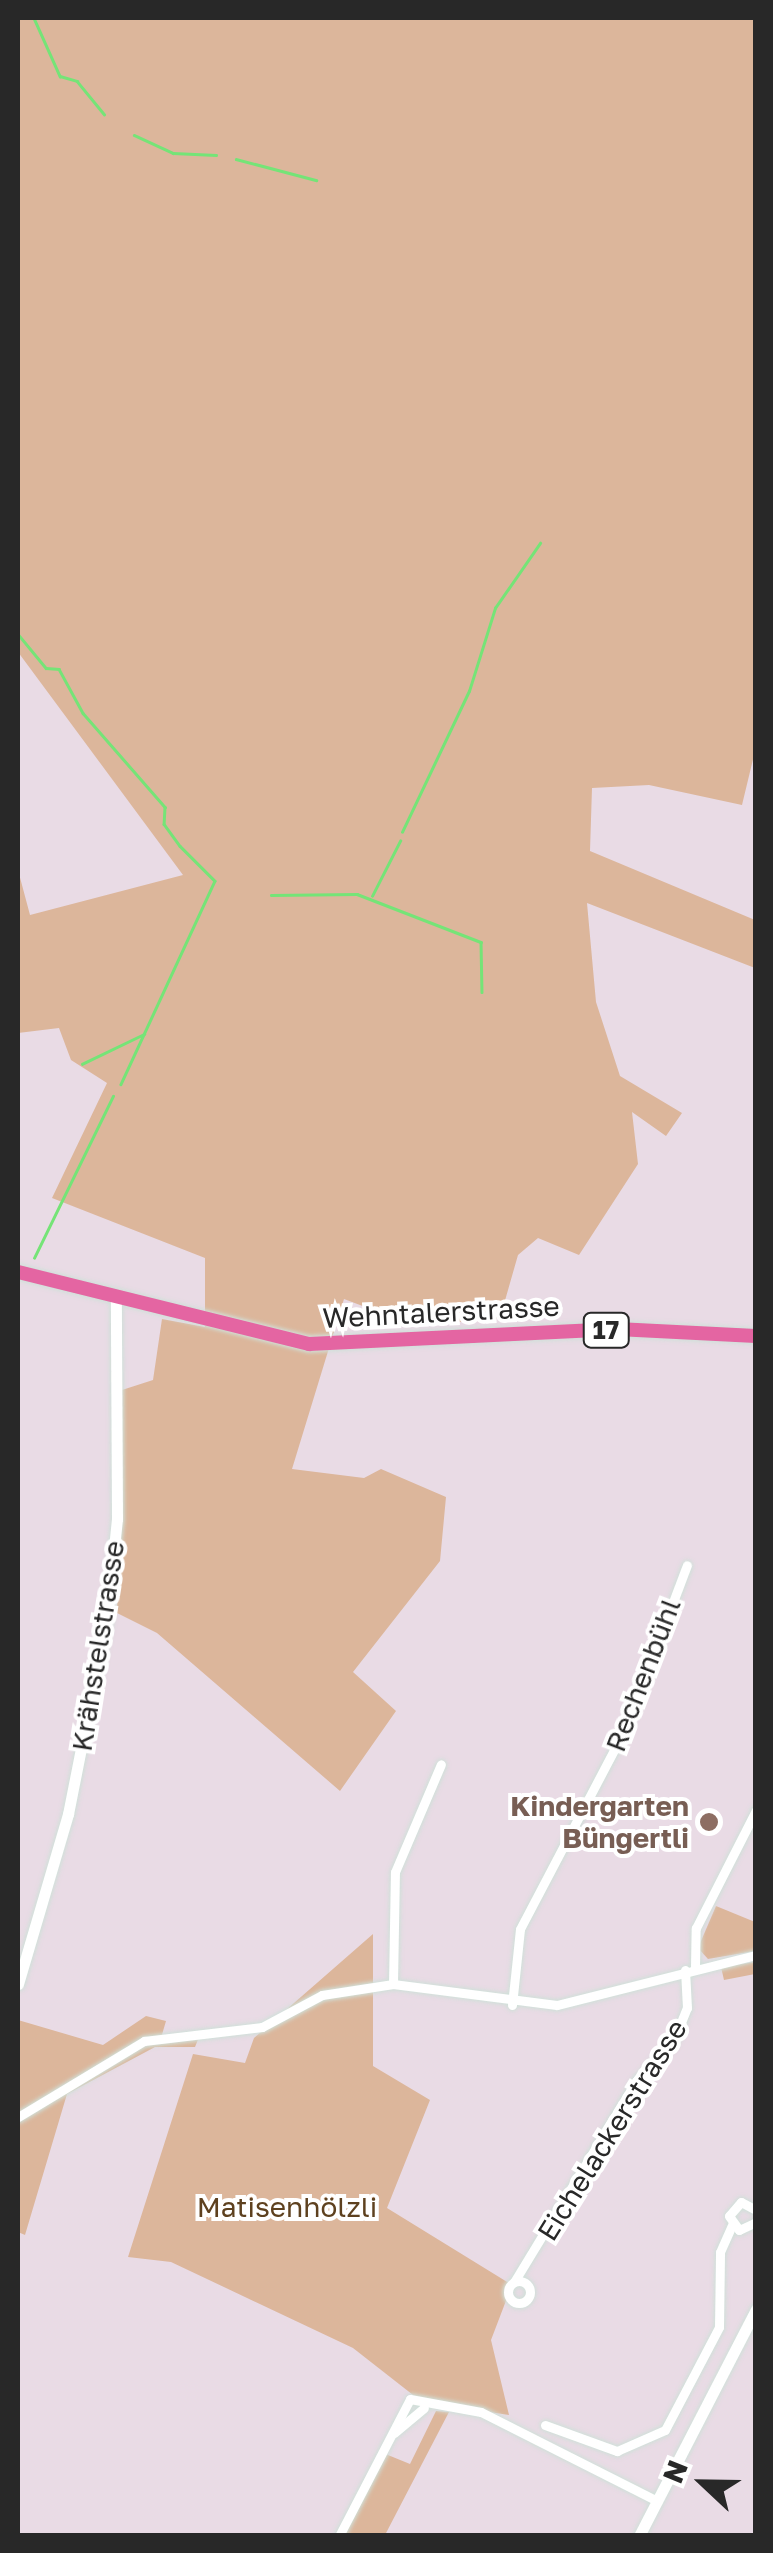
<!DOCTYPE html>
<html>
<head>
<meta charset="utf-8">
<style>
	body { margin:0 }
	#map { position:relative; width:773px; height:2553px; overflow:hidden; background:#e9dbe5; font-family:"Golos Text",sans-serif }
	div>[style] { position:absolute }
	.green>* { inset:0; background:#dcb69b }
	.stream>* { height:2.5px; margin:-1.25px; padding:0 1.25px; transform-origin:1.25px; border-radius:1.25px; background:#75e477 }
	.roads { filter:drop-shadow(0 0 2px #d0e0d9) drop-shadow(0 0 2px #d0e0d9) }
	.minor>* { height:9px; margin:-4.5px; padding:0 4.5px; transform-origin:4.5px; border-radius:4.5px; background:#fff }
	.minor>.ring { margin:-4.5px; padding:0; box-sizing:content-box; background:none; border:9px solid #fff; border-radius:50% }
	.secondary>* { height:11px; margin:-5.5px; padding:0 5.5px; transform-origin:5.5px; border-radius:5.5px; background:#fff }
	.primary>* { height:14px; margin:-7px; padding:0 7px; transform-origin:7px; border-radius:7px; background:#e465a2 }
	.dots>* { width:28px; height:28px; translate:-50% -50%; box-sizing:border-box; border:5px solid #fff; border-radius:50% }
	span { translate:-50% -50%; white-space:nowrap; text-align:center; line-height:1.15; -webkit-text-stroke:8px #fff; paint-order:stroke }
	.shield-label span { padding:2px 8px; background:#fff; border:2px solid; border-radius:8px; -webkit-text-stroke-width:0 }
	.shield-label { font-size:25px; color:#282828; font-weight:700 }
	.street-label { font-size:28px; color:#282828 }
	.education-label { font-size:28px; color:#785e54; font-weight:700 }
	.right { translate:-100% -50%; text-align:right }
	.park-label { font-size:28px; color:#5e411f }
	.frame { position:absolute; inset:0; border:20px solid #282828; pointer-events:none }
	.north { position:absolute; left:653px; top:2433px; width:100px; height:100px; -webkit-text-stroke:8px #fff; paint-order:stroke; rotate:292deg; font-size:28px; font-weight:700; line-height:40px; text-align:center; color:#282828 }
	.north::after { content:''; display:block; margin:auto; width:35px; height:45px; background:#282828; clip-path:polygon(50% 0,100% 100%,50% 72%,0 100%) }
</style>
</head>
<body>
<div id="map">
	<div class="green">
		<div style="clip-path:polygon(18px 18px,755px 18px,755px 751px,742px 805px,649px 785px,592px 788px,590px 851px,755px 920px,755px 968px,587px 903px,596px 1002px,620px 1076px,682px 1113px,666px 1136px,632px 1112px,638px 1164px,579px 1255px,538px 1238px,518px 1255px,500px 1318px,416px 1326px,344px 1299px,292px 1469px,364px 1478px,381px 1469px,446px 1497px,440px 1561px,353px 1672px,396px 1711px,340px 1791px,157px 1633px,117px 1613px,122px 1390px,153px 1380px,162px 1319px,205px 1327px,205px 1258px,52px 1198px,107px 1083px,71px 1060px,59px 1028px,18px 1033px,18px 870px,30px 915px,183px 875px,18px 652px)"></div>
		<div style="clip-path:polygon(716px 1906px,755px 1922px,755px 1951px,708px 1959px,698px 1948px)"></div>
		<div style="clip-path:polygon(373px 1934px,373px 2066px,430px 2100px,387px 2208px,512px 2285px,491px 2340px,509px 2415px,422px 2402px,353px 2348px,171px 2262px,128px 2257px,193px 2054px,245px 2063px,254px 2038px)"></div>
		<div style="clip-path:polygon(755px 1962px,755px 1974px,724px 1980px,721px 1967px)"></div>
		<div style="clip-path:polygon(146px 2016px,166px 2021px,161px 2038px,199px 2037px,195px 2047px,155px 2047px,67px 2094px,25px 2235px,18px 2232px,18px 2020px,103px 2045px)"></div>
		<div style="clip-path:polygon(436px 2411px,449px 2412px,385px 2535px,341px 2536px,383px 2453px,410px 2464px)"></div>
	</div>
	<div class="stream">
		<div style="left:34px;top:18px;width:64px;rotate:65.9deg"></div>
		<div style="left:60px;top:76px;width:18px;rotate:16deg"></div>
		<div style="left:77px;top:81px;width:43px;rotate:50.7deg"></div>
		<div style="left:134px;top:135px;width:43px;rotate:24.8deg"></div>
		<div style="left:173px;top:153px;width:43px;rotate:2.7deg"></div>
		<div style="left:236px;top:159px;width:83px;rotate:14.7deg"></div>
		<div style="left:18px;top:634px;width:44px;rotate:50.5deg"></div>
		<div style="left:46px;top:668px;width:13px;rotate:4deg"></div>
		<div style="left:59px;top:669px;width:50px;rotate:61.4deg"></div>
		<div style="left:83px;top:713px;width:125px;rotate:48.9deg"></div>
		<div style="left:165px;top:807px;width:17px;rotate:93deg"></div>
		<div style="left:164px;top:824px;width:27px;rotate:54deg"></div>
		<div style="left:180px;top:846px;width:49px;rotate:45deg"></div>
		<div style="left:215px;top:881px;width:224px;rotate:114.8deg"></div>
		<div style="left:402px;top:832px;width:156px;rotate:-64.6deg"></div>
		<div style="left:469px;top:691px;width:87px;rotate:-72.6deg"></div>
		<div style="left:495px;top:608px;width:79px;rotate:-55.3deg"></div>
		<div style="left:271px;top:895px;width:86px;rotate:-0.7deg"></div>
		<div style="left:357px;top:894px;width:133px;rotate:21.2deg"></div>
		<div style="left:481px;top:942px;width:50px;rotate:88.9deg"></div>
		<div style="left:372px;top:896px;width:62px;rotate:-63deg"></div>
		<div style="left:82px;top:1064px;width:69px;rotate:-25.8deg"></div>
		<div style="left:34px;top:1258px;width:180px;rotate:-64deg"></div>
	</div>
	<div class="roads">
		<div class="minor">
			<div style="left:695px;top:1967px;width:39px;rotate:-89deg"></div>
			<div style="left:696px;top:1928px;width:132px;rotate:-63deg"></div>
			<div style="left:393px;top:1984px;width:112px;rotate:-89deg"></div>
			<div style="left:395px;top:1872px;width:117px;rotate:-66.9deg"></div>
			<div style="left:512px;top:2005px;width:76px;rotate:-84deg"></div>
			<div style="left:520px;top:1929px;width:226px;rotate:-62.3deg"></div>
			<div style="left:625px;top:1729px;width:175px;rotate:-69.3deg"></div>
			<div style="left:18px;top:2117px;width:147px;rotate:-31.1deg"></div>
			<div style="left:144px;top:2041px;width:119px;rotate:-6.8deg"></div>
			<div style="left:262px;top:2027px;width:68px;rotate:-28.1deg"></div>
			<div style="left:322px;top:1995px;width:72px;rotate:-8.8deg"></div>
			<div style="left:393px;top:1984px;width:165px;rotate:7.3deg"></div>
			<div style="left:557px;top:2005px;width:205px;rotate:-14.1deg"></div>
			<div style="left:756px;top:2210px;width:17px;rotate:-152deg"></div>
			<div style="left:741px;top:2202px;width:18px;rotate:131deg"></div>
			<div style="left:729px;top:2216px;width:17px;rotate:54deg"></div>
			<div style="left:739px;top:2230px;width:19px;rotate:-25deg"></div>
			<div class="ring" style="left:508px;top:2281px;width:13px;height:13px"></div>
			<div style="left:514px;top:2282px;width:235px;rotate:-58.7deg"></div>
			<div style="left:636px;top:2081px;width:54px;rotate:-46.5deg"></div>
			<div style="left:673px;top:2042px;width:37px;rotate:-68deg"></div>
			<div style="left:687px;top:2008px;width:38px;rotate:-93deg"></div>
			<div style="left:545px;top:2425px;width:77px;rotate:19.9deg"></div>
			<div style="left:617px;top:2451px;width:52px;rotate:-23.6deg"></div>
			<div style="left:665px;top:2430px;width:116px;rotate:-62.3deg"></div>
			<div style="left:719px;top:2327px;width:75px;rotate:-89.2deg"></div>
			<div style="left:720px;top:2252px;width:30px;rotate:-66deg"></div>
			<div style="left:394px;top:2433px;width:39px;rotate:-40deg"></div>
			<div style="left:339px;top:2536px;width:154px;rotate:-62.6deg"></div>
			<div style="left:410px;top:2399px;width:72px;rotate:10.4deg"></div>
			<div style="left:481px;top:2412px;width:197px;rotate:26.8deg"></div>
		</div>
		<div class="secondary">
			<div style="left:18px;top:1984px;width:177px;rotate:-73.6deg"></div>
			<div style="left:68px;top:1814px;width:201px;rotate:-78.8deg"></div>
			<div style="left:107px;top:1617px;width:99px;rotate:-84.2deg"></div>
			<div style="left:117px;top:1519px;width:219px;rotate:-90.3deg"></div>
			<div style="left:639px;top:2536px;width:255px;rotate:-62.7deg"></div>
		</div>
		<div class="primary">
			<div style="left:18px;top:1272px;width:300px;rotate:13.9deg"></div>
			<div style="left:309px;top:1344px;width:308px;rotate:-2.8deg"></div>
			<div style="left:617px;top:1329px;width:139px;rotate:2.9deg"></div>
		</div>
	</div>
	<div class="dots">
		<div style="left:709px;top:1822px;background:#8d6e63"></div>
	</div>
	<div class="shield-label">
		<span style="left:606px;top:1330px">17</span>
	</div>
	<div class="street-label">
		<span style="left:441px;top:1312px;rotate:-3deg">Wehntalerstrasse</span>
		<span style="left:98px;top:1646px;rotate:-81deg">Krähstelstrasse</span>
		<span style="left:643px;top:1675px;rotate:-69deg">Rechenbühl</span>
		<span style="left:612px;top:2130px;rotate:-58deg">Eichelackerstrasse</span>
	</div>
	<div class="education-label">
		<span class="right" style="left:689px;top:1822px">Kindergarten<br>Büngertli</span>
	</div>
	<div class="park-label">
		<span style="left:287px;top:2207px">Matisenhölzli</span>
	</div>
	<div class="frame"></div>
	<div class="north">N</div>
</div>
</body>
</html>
